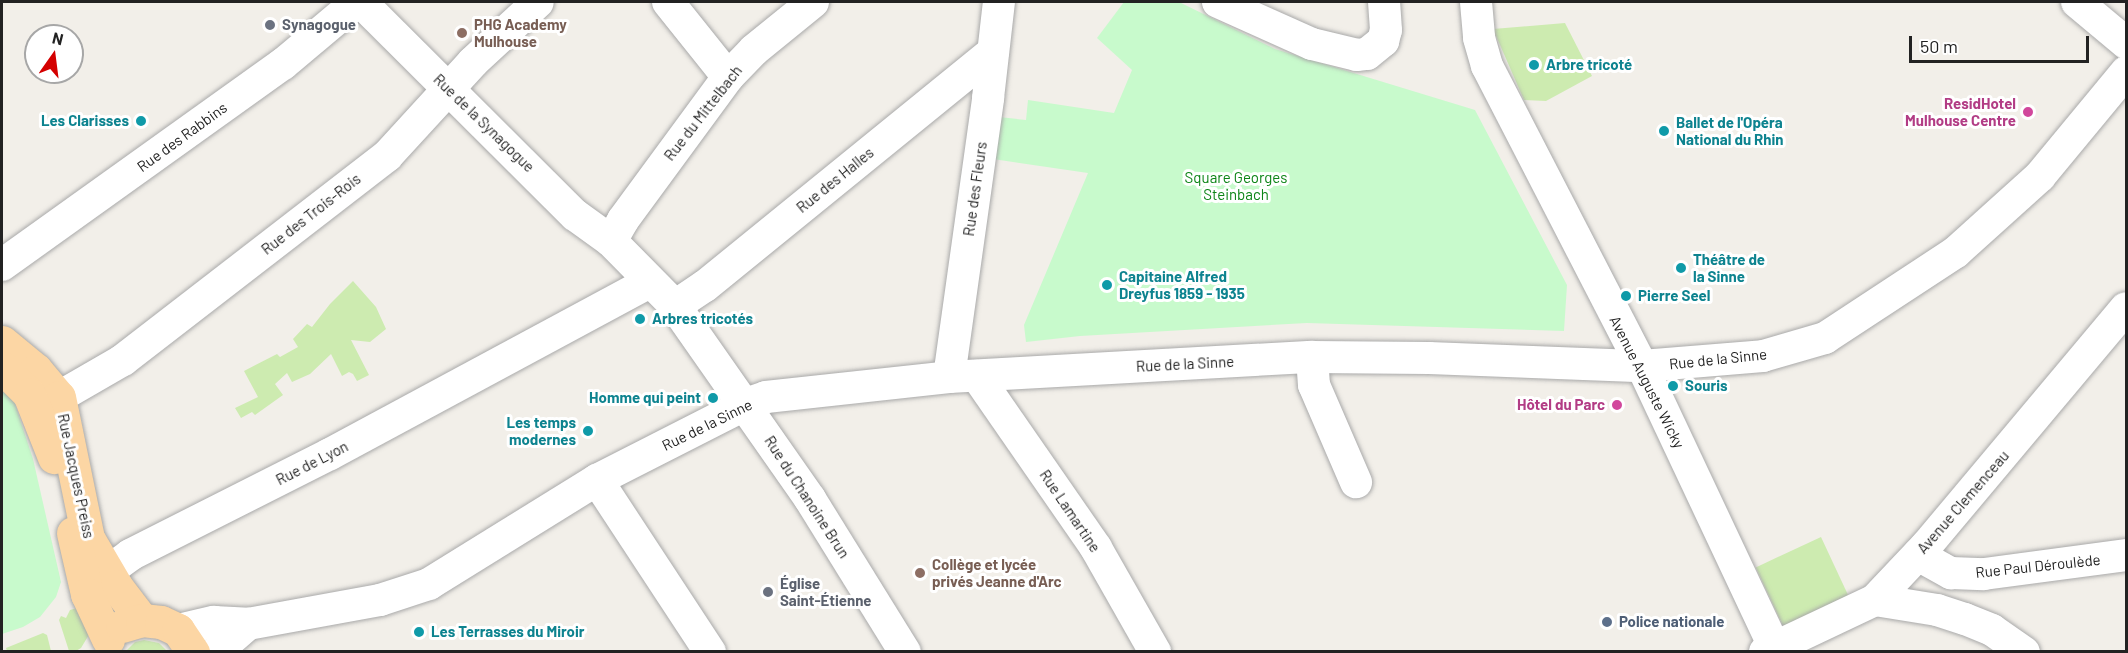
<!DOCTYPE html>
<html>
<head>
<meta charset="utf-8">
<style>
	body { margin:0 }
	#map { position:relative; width:2128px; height:653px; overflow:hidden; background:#f2efe9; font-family:Barlow,sans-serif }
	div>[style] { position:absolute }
	.grass>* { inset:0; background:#cdebb0; transform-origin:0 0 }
	.park>* { inset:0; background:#c8facc }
	.roads { filter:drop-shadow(0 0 2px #a9a9a9) drop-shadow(0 0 2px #a9a9a9) }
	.minor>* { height:32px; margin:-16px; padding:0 16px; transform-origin:16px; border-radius:16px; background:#fff }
	.major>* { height:33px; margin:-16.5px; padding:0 16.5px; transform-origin:16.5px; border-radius:16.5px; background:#fcd6a4 }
	.dots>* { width:16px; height:16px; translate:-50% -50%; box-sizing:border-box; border:3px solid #fff; border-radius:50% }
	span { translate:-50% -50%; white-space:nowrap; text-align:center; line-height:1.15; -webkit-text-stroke:6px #fff; paint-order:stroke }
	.education-label { font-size:15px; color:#785e54; font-weight:700 }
	.left { translate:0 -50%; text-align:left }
	.worship-label { font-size:15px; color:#5b616d; font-weight:700 }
	.culture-label { font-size:15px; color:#0d838f; font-weight:700 }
	.right { translate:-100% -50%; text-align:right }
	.hotel-label { font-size:15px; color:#b23c85; font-weight:700 }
	.street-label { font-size:15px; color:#222 }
	.park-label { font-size:15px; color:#0c8416 }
	.service-label { font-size:15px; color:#4e5e75; font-weight:700 }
	.frame { position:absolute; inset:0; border:3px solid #222; pointer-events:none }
	.north { position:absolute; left:24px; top:24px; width:60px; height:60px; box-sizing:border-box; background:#fff; border:2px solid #a7a7a7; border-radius:50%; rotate:14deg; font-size:16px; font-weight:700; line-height:24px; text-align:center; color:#222 }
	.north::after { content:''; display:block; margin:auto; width:21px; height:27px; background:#d40000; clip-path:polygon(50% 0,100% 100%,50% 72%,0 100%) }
	.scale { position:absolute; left:1909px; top:36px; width:180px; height:27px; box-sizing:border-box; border:3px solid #222; border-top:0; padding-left:8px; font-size:18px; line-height:21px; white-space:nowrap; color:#222; -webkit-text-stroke:4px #fff; paint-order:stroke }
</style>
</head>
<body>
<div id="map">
	<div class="grass">
		<div style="clip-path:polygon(1565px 23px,1592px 76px,1546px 101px,1524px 100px,1493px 29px)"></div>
		<div style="clip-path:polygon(353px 281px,376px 307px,386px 329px,370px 342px,351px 340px,369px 375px,357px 381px,353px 374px,349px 372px,342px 376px,331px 354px,310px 374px,292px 382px,287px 373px,275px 384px,283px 395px,255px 415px,252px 412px,241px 418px,235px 408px,258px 397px,244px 371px,277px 354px,280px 357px,298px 347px,293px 339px,307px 324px,312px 327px,330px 304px)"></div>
		<div style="left:1821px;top:537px;width:72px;height:72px;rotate:65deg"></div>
		<div style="clip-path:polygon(81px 607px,90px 633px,81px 648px,76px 651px,69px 651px,59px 620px,61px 616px,66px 618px,70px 610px)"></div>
		<div style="clip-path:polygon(43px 633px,47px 635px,51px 651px,7px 651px,6px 648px)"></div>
		<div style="clip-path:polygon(144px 640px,159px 643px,167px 651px,126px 651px,135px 642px)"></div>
	</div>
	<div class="park">
		<div style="clip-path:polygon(1124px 2px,1179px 2px,1275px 49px,1475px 110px,1567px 285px,1564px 331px,1307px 323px,1080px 336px,1026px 342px,1024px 325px,1088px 173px,993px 159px,999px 117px,1026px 120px,1028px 100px,1114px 113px,1132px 70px,1097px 38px)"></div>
		<div style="clip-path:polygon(2px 388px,14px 401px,33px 459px,61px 582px,56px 597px,40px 617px,23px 627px,2px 634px)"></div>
	</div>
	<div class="roads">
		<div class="minor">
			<div style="left:361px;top:2px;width:302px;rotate:44.9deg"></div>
			<div style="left:575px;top:215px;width:44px;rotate:35.8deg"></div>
			<div style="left:611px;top:241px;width:91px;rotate:45.4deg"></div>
			<div style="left:675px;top:306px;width:236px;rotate:55deg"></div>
			<div style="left:810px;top:499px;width:180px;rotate:58.2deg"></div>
			<div style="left:668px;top:2px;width:96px;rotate:51.3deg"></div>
			<div style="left:1218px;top:2px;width:103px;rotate:24.1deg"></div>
			<div style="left:1312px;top:44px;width:46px;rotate:13.7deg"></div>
			<div style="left:1357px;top:55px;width:10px;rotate:-6deg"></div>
			<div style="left:1367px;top:54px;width:21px;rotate:-39deg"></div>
			<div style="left:1383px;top:41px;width:11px;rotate:-75deg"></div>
			<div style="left:1386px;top:30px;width:28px;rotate:-94deg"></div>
			<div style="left:1476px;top:2px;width:36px;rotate:85deg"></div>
			<div style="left:1479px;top:38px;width:29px;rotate:74deg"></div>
			<div style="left:1487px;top:66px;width:338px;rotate:62.7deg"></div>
			<div style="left:1642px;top:366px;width:310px;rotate:64.8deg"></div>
			<div style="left:2077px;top:2px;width:64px;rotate:39.9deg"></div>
			<div style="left:611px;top:241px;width:24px;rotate:-60deg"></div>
			<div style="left:623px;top:220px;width:177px;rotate:-53.7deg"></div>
			<div style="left:728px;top:77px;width:37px;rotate:-46deg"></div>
			<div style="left:754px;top:50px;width:76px;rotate:-39.1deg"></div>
			<div style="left:2px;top:265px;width:345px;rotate:-35.6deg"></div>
			<div style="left:283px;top:64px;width:97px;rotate:-40deg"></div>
			<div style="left:675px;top:306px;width:36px;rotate:-34deg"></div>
			<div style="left:705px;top:286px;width:371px;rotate:-39.1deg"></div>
			<div style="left:1312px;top:357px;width:28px;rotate:86deg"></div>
			<div style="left:1314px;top:385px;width:106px;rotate:66.6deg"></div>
			<div style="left:977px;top:376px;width:209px;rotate:55.3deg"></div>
			<div style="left:1096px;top:548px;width:120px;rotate:60.4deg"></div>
			<div style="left:949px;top:377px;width:282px;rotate:-82deg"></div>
			<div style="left:988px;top:98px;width:97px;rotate:-83.5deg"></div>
			<div style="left:59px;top:397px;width:74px;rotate:-30deg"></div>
			<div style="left:123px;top:360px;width:334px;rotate:-37.7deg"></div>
			<div style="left:387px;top:156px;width:127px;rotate:-47.5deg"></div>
			<div style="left:473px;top:62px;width:88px;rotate:-42.7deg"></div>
			<div style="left:597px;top:480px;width:206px;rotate:56.7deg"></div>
			<div style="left:1918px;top:555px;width:38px;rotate:29deg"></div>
			<div style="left:1951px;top:573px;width:33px;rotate:2deg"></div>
			<div style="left:1984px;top:574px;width:143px;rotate:-7.6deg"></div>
			<div style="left:107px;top:572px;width:29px;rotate:-36deg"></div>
			<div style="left:130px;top:555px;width:224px;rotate:-26.8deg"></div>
			<div style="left:330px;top:454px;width:362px;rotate:-28.3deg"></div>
			<div style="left:1875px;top:600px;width:63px;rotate:9.2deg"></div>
			<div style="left:1937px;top:610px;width:29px;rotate:18deg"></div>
			<div style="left:1965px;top:619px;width:29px;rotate:22deg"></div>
			<div style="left:1992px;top:630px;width:39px;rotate:35deg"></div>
			<div style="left:178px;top:630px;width:37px;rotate:-13deg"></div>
			<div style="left:214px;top:622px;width:34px;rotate:3deg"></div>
			<div style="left:248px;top:624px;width:134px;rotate:-10.3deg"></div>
			<div style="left:380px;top:600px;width:52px;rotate:-18.1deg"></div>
			<div style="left:429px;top:584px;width:198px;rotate:-31.8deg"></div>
			<div style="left:597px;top:480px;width:167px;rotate:-27deg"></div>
			<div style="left:746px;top:404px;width:21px;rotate:-19deg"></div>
			<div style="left:766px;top:397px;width:184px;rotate:-6.2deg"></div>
			<div style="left:949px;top:377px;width:364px;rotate:-3.2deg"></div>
			<div style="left:1312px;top:357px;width:117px;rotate:0.5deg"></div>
			<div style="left:1429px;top:358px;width:213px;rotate:2.2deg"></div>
			<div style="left:1642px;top:366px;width:121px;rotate:-4.7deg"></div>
			<div style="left:1763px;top:356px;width:65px;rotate:-16.2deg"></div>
			<div style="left:1825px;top:338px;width:157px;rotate:-33.3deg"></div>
			<div style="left:1956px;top:252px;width:113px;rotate:-42.1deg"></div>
			<div style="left:2040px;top:176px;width:135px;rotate:-50.4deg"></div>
			<div style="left:216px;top:652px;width:43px;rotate:-41.2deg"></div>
			<div style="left:1765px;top:652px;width:122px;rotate:-25.3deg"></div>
			<div style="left:1875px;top:600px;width:76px;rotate:-46.6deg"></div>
			<div style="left:1927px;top:545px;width:309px;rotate:-50deg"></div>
		</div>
		<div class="major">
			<div style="left:2px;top:342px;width:44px;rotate:39.5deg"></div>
			<div style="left:36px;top:370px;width:35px;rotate:50deg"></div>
			<div style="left:59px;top:397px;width:144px;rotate:78.4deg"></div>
			<div style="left:88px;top:538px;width:56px;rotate:59.7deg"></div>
			<div style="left:116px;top:586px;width:43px;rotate:52.6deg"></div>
			<div style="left:3px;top:368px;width:37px;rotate:45deg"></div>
			<div style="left:29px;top:394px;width:68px;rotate:68.4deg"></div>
			<div style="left:73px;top:533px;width:63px;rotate:77.1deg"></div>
			<div style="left:87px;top:594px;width:50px;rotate:65deg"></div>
			<div style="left:122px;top:626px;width:21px;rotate:-17deg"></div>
			<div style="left:142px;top:620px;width:19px;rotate:6deg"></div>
			<div style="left:161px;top:622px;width:19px;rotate:25deg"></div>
			<div style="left:178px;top:630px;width:27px;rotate:56deg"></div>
		</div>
	</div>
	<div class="dots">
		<div style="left:270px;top:25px;background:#6b7280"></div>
		<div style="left:462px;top:33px;background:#8d6e63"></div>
		<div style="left:1534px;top:65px;background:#0f9aa8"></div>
		<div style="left:2028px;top:112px;background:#d1479c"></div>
		<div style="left:141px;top:121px;background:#0f9aa8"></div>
		<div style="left:1664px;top:131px;background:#0f9aa8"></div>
		<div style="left:1681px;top:268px;background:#0f9aa8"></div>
		<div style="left:1107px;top:285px;background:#0f9aa8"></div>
		<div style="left:1626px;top:296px;background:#0f9aa8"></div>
		<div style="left:640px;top:319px;background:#0f9aa8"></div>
		<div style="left:1673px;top:386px;background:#0f9aa8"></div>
		<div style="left:713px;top:398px;background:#0f9aa8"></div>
		<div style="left:1617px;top:405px;background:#d1479c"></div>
		<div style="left:588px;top:431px;background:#0f9aa8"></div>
		<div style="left:920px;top:573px;background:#8d6e63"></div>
		<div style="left:768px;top:592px;background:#6b7280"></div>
		<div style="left:1607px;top:622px;background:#5c6f8a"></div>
		<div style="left:419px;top:632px;background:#0f9aa8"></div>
	</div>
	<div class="education-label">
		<span class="left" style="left:474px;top:33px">PHG Academy<br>Mulhouse</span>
		<span class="left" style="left:932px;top:573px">Collège et lycée<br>privés Jeanne d'Arc</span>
	</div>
	<div class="worship-label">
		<span class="left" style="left:282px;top:25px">Synagogue</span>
		<span class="left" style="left:780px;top:592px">Église<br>Saint-Étienne</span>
	</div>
	<div class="culture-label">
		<span class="left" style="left:1546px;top:65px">Arbre tricoté</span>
		<span class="right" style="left:129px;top:121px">Les Clarisses</span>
		<span class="left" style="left:1676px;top:131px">Ballet de l'Opéra<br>National du Rhin</span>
		<span class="left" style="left:1693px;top:268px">Théâtre de<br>la Sinne</span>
		<span class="left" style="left:1119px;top:285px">Capitaine Alfred<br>Dreyfus 1859 - 1935</span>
		<span class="left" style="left:1638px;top:296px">Pierre Seel</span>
		<span class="left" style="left:652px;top:319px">Arbres tricotés</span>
		<span class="left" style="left:1685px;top:386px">Souris</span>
		<span class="right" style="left:701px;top:398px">Homme qui peint</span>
		<span class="right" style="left:576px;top:431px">Les temps<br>modernes</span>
		<span class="left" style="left:431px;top:632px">Les Terrasses du Miroir</span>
	</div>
	<div class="hotel-label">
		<span class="right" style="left:2016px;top:112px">ResidHotel<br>Mulhouse Centre</span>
		<span class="right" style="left:1605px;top:405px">Hôtel du Parc</span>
	</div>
	<div class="street-label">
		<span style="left:703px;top:113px;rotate:-52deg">Rue du Mittelbach</span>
		<span style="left:484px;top:123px;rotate:44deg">Rue de la Synagogue</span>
		<span style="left:182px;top:137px;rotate:-36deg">Rue des Rabbins</span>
		<span style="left:835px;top:180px;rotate:-39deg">Rue des Halles</span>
		<span style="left:975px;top:189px;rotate:-82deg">Rue des Fleurs</span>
		<span style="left:311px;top:214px;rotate:-38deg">Rue des Trois-Rois</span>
		<span style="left:1718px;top:359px;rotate:-6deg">Rue de la Sinne</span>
		<span style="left:1185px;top:364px;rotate:-3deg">Rue de la Sinne</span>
		<span style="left:1647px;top:382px;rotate:63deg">Avenue Auguste Wicky</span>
		<span style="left:707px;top:425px;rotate:-26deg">Rue de la Sinne</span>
		<span style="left:312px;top:463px;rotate:-27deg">Rue de Lyon</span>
		<span style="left:76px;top:476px;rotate:78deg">Rue Jacques Preiss</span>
		<span style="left:807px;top:497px;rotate:57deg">Rue du Chanoine Brun</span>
		<span style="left:1963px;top:502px;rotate:-49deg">Avenue Clemenceau</span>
		<span style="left:1070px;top:511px;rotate:56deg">Rue Lamartine</span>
		<span style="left:2038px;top:566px;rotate:-6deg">Rue Paul Déroulède</span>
	</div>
	<div class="park-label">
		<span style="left:1236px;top:186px">Square Georges<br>Steinbach</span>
	</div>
	<div class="service-label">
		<span class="left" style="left:1619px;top:622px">Police nationale</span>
	</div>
	<div class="frame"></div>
	<div class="north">N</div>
	<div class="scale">50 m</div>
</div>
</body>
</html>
